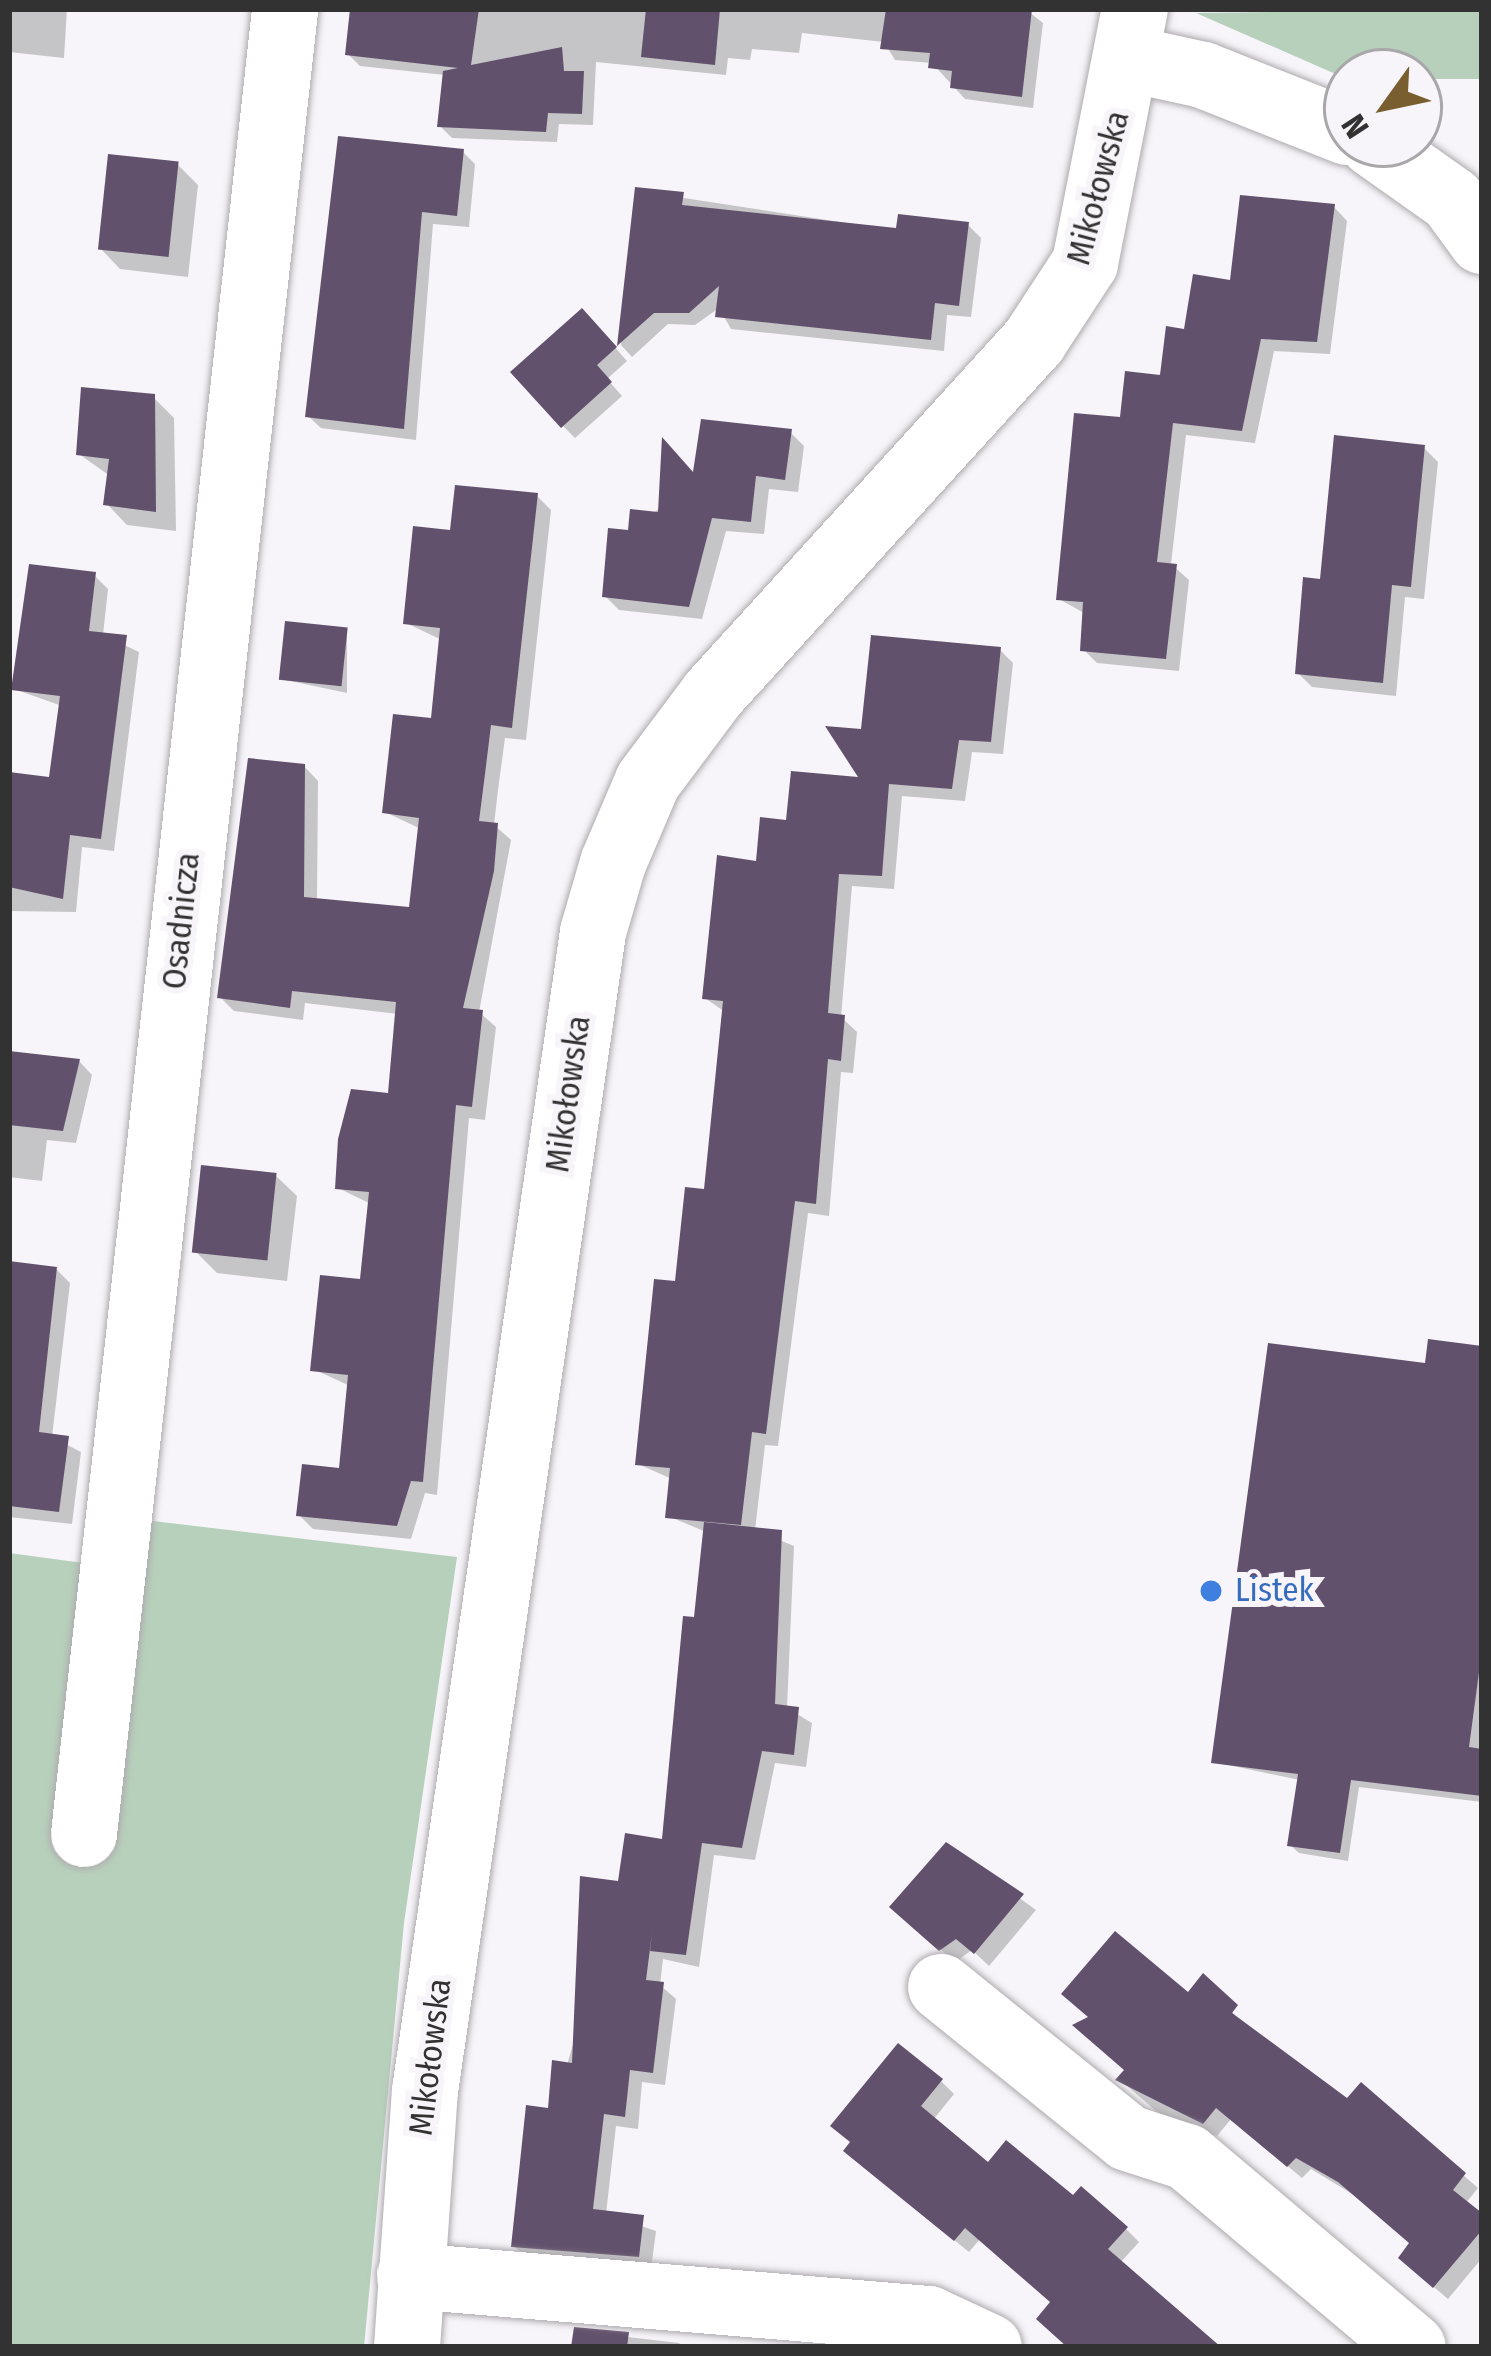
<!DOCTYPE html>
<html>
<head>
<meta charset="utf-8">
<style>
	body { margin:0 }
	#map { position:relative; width:1491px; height:2356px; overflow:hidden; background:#f7f5f9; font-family:"Fira Sans Condensed",sans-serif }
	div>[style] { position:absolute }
	.green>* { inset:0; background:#b7d0bb }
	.shadow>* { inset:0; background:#0003 }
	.building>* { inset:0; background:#62516c; transform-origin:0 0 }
	.roads { filter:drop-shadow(0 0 3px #aeabaf) drop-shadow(0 0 3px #aeabaf) }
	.minor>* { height:66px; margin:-33px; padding:0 33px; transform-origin:33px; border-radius:33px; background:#fff }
	.dots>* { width:33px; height:33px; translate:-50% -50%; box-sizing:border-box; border:6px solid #f7f5f9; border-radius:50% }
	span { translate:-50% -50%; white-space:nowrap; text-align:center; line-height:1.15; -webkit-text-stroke:12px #f7f5f9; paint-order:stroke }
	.street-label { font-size:33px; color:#333233 }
	.shop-label { font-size:33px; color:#366cbe }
	.left { translate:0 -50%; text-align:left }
	.frame { position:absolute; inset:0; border:12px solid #333233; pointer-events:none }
	.north { position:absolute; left:1323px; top:48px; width:120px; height:120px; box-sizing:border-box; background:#f7f5f9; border:3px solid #a9a7aa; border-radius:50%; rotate:237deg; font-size:33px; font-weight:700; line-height:48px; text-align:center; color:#333233 }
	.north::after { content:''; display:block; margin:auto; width:42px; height:54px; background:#795e30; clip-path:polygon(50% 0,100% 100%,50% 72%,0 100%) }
</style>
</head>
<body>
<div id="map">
	<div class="green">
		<div style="clip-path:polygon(1482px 9px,1482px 79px,1347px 79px,1196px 13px)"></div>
		<div style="clip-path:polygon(136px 1519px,457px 1557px,404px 1923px,364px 2347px,9px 2347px,9px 1553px,128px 1569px)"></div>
	</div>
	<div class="shadow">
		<div style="clip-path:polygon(9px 9px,67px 9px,64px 58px,9px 52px)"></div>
		<div style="clip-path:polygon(353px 9px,1025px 9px,1043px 23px,1033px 108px,965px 99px,932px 63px,895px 60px,884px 42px,802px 33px,799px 53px,752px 49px,750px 60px,728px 58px,726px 75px,596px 62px,593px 125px,559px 124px,557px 142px,452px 138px,440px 126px,445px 75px,360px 66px,348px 54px)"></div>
		<div style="clip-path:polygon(340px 139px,463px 152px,475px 164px,469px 227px,433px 224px,416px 440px,321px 428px,308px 416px)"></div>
		<div style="clip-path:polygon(178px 165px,198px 185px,188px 277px,120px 269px,100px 248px)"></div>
		<div style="clip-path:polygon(638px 191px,899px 231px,967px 224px,981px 238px,971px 317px,947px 315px,944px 351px,731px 329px,719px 308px,695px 325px,668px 324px,632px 357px,621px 345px)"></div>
		<div style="clip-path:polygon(1334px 207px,1347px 221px,1330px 354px,1274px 351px,1255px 443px,1186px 435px,1171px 564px,1189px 580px,1179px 671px,1097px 663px,1083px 649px,1086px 614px,1059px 599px,1122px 421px,1233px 283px)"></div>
		<div style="clip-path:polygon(594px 324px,627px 361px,607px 379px,622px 396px,575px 438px,563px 426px)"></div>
		<div style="clip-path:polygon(153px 397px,174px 418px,176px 531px,127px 525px,107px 504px,110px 476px,79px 454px)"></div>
		<div style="clip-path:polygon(790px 432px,804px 446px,798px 492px,769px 489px,764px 534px,726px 531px,702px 619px,619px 610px,605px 596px,631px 533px,695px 477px)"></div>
		<div style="clip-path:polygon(1424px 448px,1438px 462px,1424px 599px,1405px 597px,1396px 696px,1312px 687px,1298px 673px,1322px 582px)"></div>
		<div style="clip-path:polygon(537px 496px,551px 510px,526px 740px,505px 738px,498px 790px,494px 825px,511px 840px,479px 1012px,496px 1027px,485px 1120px,469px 1118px,437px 1495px,425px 1493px,411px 1539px,313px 1529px,299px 1515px,341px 1471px,350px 1386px,313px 1369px,363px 1282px,371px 1204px,338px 1188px,390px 1096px,398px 1014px,305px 1003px,303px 1020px,234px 1011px,220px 997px,304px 766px,318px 781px,317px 901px,411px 910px,421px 829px,385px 812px,434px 721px,442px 640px,406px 623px,453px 533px)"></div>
		<div style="clip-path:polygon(94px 575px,108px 589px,103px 635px,139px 652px,114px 851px,82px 847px,76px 912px,9px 911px,9px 775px,51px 780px,62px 706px,14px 689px)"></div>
		<div style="clip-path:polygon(347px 631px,347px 693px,281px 679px)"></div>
		<div style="clip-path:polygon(1000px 650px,1013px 663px,1003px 754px,972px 752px,965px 801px,902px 796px,894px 889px,852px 886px,841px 1017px,857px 1032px,853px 1073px,841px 1072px,829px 1216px,808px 1213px,778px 1446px,765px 1445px,755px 1530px,794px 1546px,787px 1708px,812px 1723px,806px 1767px,775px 1763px,755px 1860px,714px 1855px,699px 1967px,663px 1959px,660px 1985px,676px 1999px,665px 2085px,642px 2082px,638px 2129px,616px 2126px,606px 2214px,656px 2231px,651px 2269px,527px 2259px,514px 2246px,620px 1884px,665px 1842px,696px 1620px,706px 1532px,668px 1516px,672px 1479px,638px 1464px,707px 1193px,725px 1012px,705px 998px,758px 865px,789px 823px,864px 780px,864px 732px)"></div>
		<div style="clip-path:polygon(9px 1054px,79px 1061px,92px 1075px,76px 1143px,47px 1140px,42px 1181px,9px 1177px)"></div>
		<div style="clip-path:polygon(276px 1176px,297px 1196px,287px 1281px,217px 1273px,196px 1252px)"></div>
		<div style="clip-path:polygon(9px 1264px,56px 1269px,70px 1283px,52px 1437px,81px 1452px,72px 1524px,9px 1517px)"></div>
		<div style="clip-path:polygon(1482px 1350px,1482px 1802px,1359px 1787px,1348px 1861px,1299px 1853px,1290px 1845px,1300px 1780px,1214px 1762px,1427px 1366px)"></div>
		<div style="clip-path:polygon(947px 1846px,1036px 1910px,989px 1966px,972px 1950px,955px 1962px,907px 1920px)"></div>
		<div style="clip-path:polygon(1203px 1978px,1245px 2027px,1347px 2102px,1361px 2086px,1478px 2188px,1465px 2204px,1482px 2217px,1482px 2258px,1448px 2299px,1415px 2271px,1412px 2244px,1354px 2195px,1311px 2169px,1302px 2178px,1231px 2119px,1217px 2136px,1163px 2117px,1119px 2079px)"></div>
		<div style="clip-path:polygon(941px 2081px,954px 2094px,933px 2120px,989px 2166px,1126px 2229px,1139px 2242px,1120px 2263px,1219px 2347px,1073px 2347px,1054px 2303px,980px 2239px,969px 2252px,860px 2164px)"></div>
		<div style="clip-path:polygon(576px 2331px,679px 2343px,683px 2347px,574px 2347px)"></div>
	</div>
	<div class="building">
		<div style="clip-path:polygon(350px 9px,479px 9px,471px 65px,562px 47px,564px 71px,584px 71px,582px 114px,548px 113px,546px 132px,437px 127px,443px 71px,458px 68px,345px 55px)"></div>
		<div style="clip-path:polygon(646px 9px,720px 9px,715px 65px,641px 57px)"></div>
		<div style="clip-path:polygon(886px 9px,1032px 9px,1022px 97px,950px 88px,952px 71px,928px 68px,930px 53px,880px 49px)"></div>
		<div style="clip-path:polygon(338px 136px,464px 149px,457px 216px,422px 212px,404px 429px,305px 417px)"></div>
		<div style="left:108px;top:154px;width:71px;height:96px;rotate:6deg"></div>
		<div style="clip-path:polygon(635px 187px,684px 192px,682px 205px,896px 228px,898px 214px,969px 222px,959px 306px,935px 303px,931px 340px,715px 317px,719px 286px,689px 313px,654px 313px,617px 346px)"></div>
		<div style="clip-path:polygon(1240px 195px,1335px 204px,1317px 342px,1261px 339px,1242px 431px,1173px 423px,1157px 562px,1177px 564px,1166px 659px,1080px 651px,1083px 602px,1056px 600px,1074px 413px,1120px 417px,1125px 371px,1160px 375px,1166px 326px,1184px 329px,1193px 274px,1230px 280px)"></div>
		<div style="clip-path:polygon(582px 308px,617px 347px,597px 365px,612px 382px,561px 428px,510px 372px)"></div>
		<div style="clip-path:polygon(81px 387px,155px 394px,156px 512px,103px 505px,109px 459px,76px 455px)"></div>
		<div style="clip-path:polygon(701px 419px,792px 429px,785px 480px,756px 476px,751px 522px,712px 518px,689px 607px,602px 597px,608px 528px,628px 530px,630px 509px,658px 512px,662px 437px,693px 472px)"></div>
		<div style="clip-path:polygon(1334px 435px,1425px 445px,1411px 587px,1392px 585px,1383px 683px,1295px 674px,1303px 577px,1320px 579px)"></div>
		<div style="clip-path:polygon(455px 485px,538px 493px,512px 728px,491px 725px,485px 774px,479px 821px,498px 823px,494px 871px,463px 1008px,483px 1010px,472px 1107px,456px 1105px,423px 1482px,411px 1481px,397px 1526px,296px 1516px,302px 1464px,339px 1468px,348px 1375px,310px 1371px,320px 1275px,360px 1279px,369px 1192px,335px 1189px,338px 1139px,351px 1089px,388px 1093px,396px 1002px,292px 991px,290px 1008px,217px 998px,248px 758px,305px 764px,304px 897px,409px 907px,419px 818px,382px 813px,393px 714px,431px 718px,440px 628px,403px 624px,413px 526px,450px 530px)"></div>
		<div style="clip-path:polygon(29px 564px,96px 572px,89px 631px,127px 635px,101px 839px,70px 835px,63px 899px,9px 887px,9px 772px,49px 777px,60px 696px,11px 690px)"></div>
		<div style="left:285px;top:621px;width:63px;height:59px;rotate:6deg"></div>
		<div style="clip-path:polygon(871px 635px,1001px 647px,991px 742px,959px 740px,952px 789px,889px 784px,882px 876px,839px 874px,828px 1013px,845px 1015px,841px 1061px,828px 1059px,816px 1204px,795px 1201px,766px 1434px,752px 1432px,741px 1525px,665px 1518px,670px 1468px,635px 1465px,654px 1279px,675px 1281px,685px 1187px,704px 1189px,723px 1001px,702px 999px,717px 855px,756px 861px,760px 817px,786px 820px,791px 771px,858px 777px,825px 726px,861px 729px)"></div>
		<div style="clip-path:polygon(9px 1051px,80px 1059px,63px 1131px,9px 1125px)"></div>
		<div style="left:201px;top:1165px;width:76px;height:88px;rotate:6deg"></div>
		<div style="clip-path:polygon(9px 1261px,57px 1267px,39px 1432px,69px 1436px,59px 1512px,9px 1506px)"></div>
		<div style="clip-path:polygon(1428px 1339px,1482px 1346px,1482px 1650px,1469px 1747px,1482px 1749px,1482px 1796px,1351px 1780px,1340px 1853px,1287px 1846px,1298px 1774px,1211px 1763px,1268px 1343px,1425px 1363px)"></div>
		<div style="clip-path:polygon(704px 1522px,782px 1530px,775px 1704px,799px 1707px,794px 1755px,762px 1751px,742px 1848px,702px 1843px,686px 1955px,650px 1951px,652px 1933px,646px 1980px,664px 1982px,653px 2073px,630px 2070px,625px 2117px,604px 2114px,593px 2209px,644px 2215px,639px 2257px,511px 2247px,526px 2105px,548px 2108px,552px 2060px,572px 2063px,580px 1876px,618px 1881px,625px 1833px,662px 1839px,683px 1616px,694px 1617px)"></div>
		<div style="clip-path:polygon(946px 1842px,1024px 1894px,974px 1954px,956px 1939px,939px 1951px,889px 1907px)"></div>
		<div style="clip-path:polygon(1115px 1931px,1188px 1992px,1203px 1973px,1238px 2005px,1232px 2013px,1347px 2098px,1361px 2082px,1466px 2173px,1453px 2190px,1482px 2213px,1482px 2230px,1433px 2288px,1398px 2258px,1409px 2243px,1338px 2182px,1296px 2158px,1287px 2167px,1216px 2108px,1203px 2124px,1115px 2080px,1124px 2070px,1072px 2025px,1088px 2017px,1061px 1994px)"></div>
		<div style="clip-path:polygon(898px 2043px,943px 2079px,921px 2106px,988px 2162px,1006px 2140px,1073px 2195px,1081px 2186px,1128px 2227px,1108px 2249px,1221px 2347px,1067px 2347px,1036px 2319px,1050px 2302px,965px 2228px,954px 2241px,843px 2151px,850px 2142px,830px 2126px)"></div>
		<div style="clip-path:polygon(574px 2327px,629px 2332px,627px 2347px,571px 2347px)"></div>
	</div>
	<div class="roads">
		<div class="minor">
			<div style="left:1130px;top:59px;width:75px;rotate:12.4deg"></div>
			<div style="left:1203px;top:75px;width:155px;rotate:21.6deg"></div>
			<div style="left:1373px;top:144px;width:97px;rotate:35.3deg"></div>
			<div style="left:1452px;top:200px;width:51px;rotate:53.8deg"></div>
			<div style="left:84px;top:1834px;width:1836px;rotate:-83.71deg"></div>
			<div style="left:941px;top:1987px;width:240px;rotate:38.9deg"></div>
			<div style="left:1128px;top:2138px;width:62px;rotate:17.9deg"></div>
			<div style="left:1187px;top:2157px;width:295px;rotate:40.1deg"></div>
			<div style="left:410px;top:2276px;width:521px;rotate:4.74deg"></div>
			<div style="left:929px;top:2319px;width:66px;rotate:25deg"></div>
			<div style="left:407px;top:2347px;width:257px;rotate:-86deg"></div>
			<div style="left:425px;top:2091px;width:1171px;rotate:-81.75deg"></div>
			<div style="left:593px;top:932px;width:72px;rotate:-73.8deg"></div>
			<div style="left:613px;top:863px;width:89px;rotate:-66.9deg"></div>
			<div style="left:648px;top:781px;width:109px;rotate:-53.2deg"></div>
			<div style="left:713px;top:694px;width:477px;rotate:-47.7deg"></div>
			<div style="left:1034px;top:341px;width:93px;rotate:-56.8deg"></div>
			<div style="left:1085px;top:263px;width:259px;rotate:-78.9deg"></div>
		</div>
	</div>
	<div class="dots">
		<div style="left:1211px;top:1591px;background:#3f7fe0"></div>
	</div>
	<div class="street-label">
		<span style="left:1099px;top:188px;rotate:-75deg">Mikołowska</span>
		<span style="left:182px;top:921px;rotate:-84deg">Osadnicza</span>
		<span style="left:569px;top:1094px;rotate:-82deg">Mikołowska</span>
		<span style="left:431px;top:2057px;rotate:-83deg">Mikołowska</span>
	</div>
	<div class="shop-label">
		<span class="left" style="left:1235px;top:1591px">Listek</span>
	</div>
	<div class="frame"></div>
	<div class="north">N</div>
</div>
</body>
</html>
